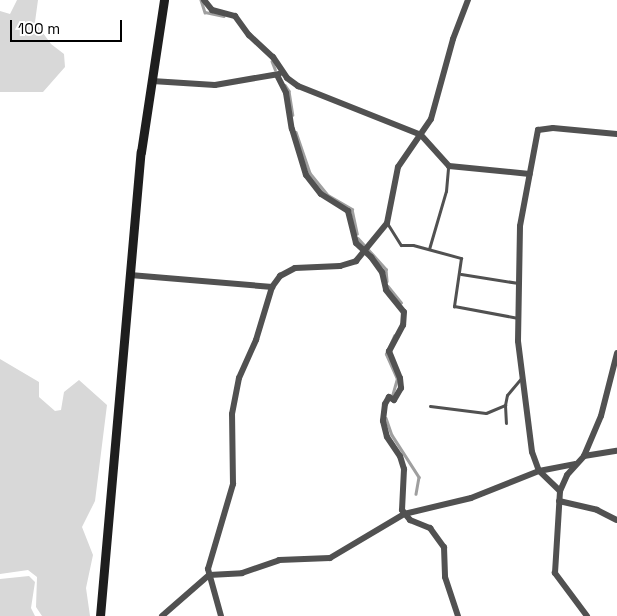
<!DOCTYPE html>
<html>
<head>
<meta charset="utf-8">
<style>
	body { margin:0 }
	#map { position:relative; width:617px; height:616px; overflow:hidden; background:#fff; font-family:"Space Grotesk",sans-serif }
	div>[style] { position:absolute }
	.green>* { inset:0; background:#d8d8d8 }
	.stream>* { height:2.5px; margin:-1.25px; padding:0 1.25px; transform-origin:1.25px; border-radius:1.25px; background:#9f9f9f }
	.lane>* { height:3px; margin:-1.5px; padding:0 1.5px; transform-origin:1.5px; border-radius:1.5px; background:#515151 }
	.street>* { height:6px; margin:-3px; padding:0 3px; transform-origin:3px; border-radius:3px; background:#515151 }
	.secondary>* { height:9px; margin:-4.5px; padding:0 4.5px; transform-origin:4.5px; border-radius:4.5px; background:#1e1e1e }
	span { translate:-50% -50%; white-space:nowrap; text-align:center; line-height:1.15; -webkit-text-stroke:4.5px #fff; paint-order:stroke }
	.scale { position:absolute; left:10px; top:20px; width:112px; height:22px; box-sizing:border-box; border:2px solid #000; border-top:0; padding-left:6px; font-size:15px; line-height:18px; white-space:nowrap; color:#000; -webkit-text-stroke:4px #fff; paint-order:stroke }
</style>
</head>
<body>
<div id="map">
	<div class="green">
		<div style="clip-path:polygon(17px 0,38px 0,35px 22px,51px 44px,64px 54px,65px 67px,43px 92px,0 92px,0 11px,10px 14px)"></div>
		<div style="clip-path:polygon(0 359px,39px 382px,39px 397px,55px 411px,61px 410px,64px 392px,79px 380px,107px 405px,95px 501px,82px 527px,93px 555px,86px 588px,90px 616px,42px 616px,36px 607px,37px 577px,28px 570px,0 574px)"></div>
		<div style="clip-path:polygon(29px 576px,35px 582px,31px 608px,35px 616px,0 616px,0 579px)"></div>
	</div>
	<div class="stream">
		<div style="left:201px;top:0;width:13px;rotate:72deg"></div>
		<div style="left:205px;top:12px;width:19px;rotate:12deg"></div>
		<div style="left:272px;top:61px;width:9px;rotate:69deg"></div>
		<div style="left:285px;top:85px;width:7px;rotate:56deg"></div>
		<div style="left:289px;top:91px;width:24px;rotate:81deg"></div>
		<div style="left:296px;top:132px;width:43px;rotate:71.1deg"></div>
		<div style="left:310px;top:173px;width:28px;rotate:51deg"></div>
		<div style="left:328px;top:195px;width:28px;rotate:30deg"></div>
		<div style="left:352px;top:209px;width:25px;rotate:78deg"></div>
		<div style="left:358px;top:238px;width:42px;rotate:47.9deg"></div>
		<div style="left:386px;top:269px;width:12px;rotate:85deg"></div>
		<div style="left:388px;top:286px;width:21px;rotate:51deg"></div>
		<div style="left:392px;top:396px;width:18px;rotate:-74deg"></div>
		<div style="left:397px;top:379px;width:27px;rotate:-114deg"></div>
		<div style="left:386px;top:354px;width:20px;rotate:-66deg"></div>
		<div style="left:386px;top:418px;width:18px;rotate:71deg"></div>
		<div style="left:392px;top:435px;width:50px;rotate:57.3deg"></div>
		<div style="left:419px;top:477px;width:17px;rotate:100deg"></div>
	</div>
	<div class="lane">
		<div style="left:387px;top:223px;width:26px;rotate:58deg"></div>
		<div style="left:401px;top:245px;width:12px"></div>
		<div style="left:413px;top:245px;width:50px;rotate:15.2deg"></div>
		<div style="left:461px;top:258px;width:49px;rotate:98.3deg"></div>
		<div style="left:454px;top:306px;width:65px;rotate:10.6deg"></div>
		<div style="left:429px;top:249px;width:60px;rotate:-73.7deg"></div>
		<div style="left:446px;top:191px;width:24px;rotate:-85deg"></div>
		<div style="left:461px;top:274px;width:58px;rotate:9deg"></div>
		<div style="left:505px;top:405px;width:18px;rotate:87deg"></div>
		<div style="left:430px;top:406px;width:56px;rotate:7.1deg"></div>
		<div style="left:486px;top:413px;width:21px;rotate:-23deg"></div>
		<div style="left:505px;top:405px;width:10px;rotate:-79deg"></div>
		<div style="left:507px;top:395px;width:23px;rotate:-50deg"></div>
	</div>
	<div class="street">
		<div style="left:204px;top:0;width:13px;rotate:51deg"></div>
		<div style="left:212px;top:10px;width:24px;rotate:15deg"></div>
		<div style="left:235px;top:16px;width:24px;rotate:54deg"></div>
		<div style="left:249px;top:35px;width:33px;rotate:43deg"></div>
		<div style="left:273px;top:57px;width:25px;rotate:56deg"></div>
		<div style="left:287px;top:78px;width:14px;rotate:36deg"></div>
		<div style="left:298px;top:86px;width:132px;rotate:21.7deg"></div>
		<div style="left:421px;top:135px;width:42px;rotate:47.9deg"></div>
		<div style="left:449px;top:166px;width:81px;rotate:5.6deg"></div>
		<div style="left:277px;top:75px;width:20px;rotate:63deg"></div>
		<div style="left:286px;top:93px;width:36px;rotate:81deg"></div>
		<div style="left:292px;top:129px;width:48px;rotate:73.1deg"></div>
		<div style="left:306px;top:175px;width:24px;rotate:52deg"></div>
		<div style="left:321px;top:194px;width:32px;rotate:32deg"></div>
		<div style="left:348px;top:211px;width:33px;rotate:76deg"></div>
		<div style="left:356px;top:243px;width:21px;rotate:43deg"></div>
		<div style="left:371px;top:257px;width:19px;rotate:54deg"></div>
		<div style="left:382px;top:272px;width:18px;rotate:77deg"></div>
		<div style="left:386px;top:290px;width:28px;rotate:51deg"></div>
		<div style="left:404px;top:312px;width:13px;rotate:94deg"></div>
		<div style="left:403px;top:325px;width:30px;rotate:118deg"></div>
		<div style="left:389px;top:351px;width:29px;rotate:68deg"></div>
		<div style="left:400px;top:378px;width:10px;rotate:84deg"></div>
		<div style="left:401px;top:388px;width:14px;rotate:120deg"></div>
		<div style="left:394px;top:400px;width:6px;rotate:-149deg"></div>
		<div style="left:389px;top:397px;width:8px;rotate:120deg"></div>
		<div style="left:385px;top:404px;width:17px;rotate:97deg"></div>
		<div style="left:383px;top:421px;width:16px;rotate:76deg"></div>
		<div style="left:387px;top:437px;width:23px;rotate:56deg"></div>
		<div style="left:400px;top:456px;width:14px;rotate:73deg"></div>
		<div style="left:404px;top:469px;width:41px;rotate:92.8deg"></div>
		<div style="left:402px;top:510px;width:13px;rotate:51deg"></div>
		<div style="left:410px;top:520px;width:22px;rotate:22deg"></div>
		<div style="left:430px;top:528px;width:24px;rotate:54deg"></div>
		<div style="left:444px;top:547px;width:30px;rotate:88deg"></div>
		<div style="left:445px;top:577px;width:41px;rotate:71.6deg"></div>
		<div style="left:152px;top:81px;width:63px;rotate:3.6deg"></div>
		<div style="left:215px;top:85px;width:65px;rotate:-9.8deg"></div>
		<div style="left:130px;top:275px;width:143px;rotate:4.8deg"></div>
		<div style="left:584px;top:456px;width:33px;rotate:-9deg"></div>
		<div style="left:560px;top:491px;width:29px;rotate:-136deg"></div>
		<div style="left:539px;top:471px;width:20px;rotate:-110deg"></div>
		<div style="left:532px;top:452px;width:112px;rotate:-97.2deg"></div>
		<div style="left:518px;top:341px;width:115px;rotate:-89deg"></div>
		<div style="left:520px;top:226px;width:98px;rotate:-79.4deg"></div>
		<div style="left:538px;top:130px;width:15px;rotate:-8deg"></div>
		<div style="left:553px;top:128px;width:64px;rotate:5.4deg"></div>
		<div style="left:559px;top:501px;width:39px;rotate:13deg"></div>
		<div style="left:597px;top:510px;width:22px;rotate:27deg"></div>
		<div style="left:162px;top:616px;width:62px;rotate:-41.1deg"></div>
		<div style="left:209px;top:575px;width:33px;rotate:-3deg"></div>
		<div style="left:242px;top:573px;width:39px;rotate:-19deg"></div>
		<div style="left:279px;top:560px;width:51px;rotate:-2.2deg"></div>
		<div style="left:330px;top:558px;width:86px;rotate:-30.7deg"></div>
		<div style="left:404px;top:514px;width:69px;rotate:-13.4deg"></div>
		<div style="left:471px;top:498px;width:73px;rotate:-21.7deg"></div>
		<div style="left:539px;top:471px;width:36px;rotate:-11deg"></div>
		<div style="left:221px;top:616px;width:49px;rotate:-105.5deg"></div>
		<div style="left:208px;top:569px;width:89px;rotate:-73.6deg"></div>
		<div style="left:233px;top:484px;width:70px;rotate:-90.8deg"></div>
		<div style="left:232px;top:414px;width:37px;rotate:-79deg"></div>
		<div style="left:239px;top:378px;width:42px;rotate:-65.9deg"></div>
		<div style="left:256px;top:340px;width:55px;rotate:-73.2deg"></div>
		<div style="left:272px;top:287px;width:14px;rotate:-54deg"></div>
		<div style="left:280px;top:276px;width:17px;rotate:-28deg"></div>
		<div style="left:295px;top:268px;width:45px;rotate:-2.5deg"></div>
		<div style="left:340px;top:266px;width:17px;rotate:-17deg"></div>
		<div style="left:356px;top:261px;width:49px;rotate:-50.8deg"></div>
		<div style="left:387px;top:223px;width:57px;rotate:-78.9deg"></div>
		<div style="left:398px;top:167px;width:58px;rotate:-55.5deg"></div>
		<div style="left:431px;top:119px;width:83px;rotate:-74.6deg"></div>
		<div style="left:453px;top:39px;width:42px;rotate:-69deg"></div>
		<div style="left:587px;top:616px;width:54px;rotate:-126.7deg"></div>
		<div style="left:555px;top:573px;width:82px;rotate:-86.5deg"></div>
		<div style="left:560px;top:491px;width:17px;rotate:-66deg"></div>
		<div style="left:567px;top:475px;width:25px;rotate:-48deg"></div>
		<div style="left:584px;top:456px;width:43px;rotate:-67deg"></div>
		<div style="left:601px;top:416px;width:65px;rotate:-75.7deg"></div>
	</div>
	<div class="secondary">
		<div style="left:100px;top:616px;width:466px;rotate:-85deg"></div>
		<div style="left:141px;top:152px;width:154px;rotate:-81.4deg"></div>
	</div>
	<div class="scale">100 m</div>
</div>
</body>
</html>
